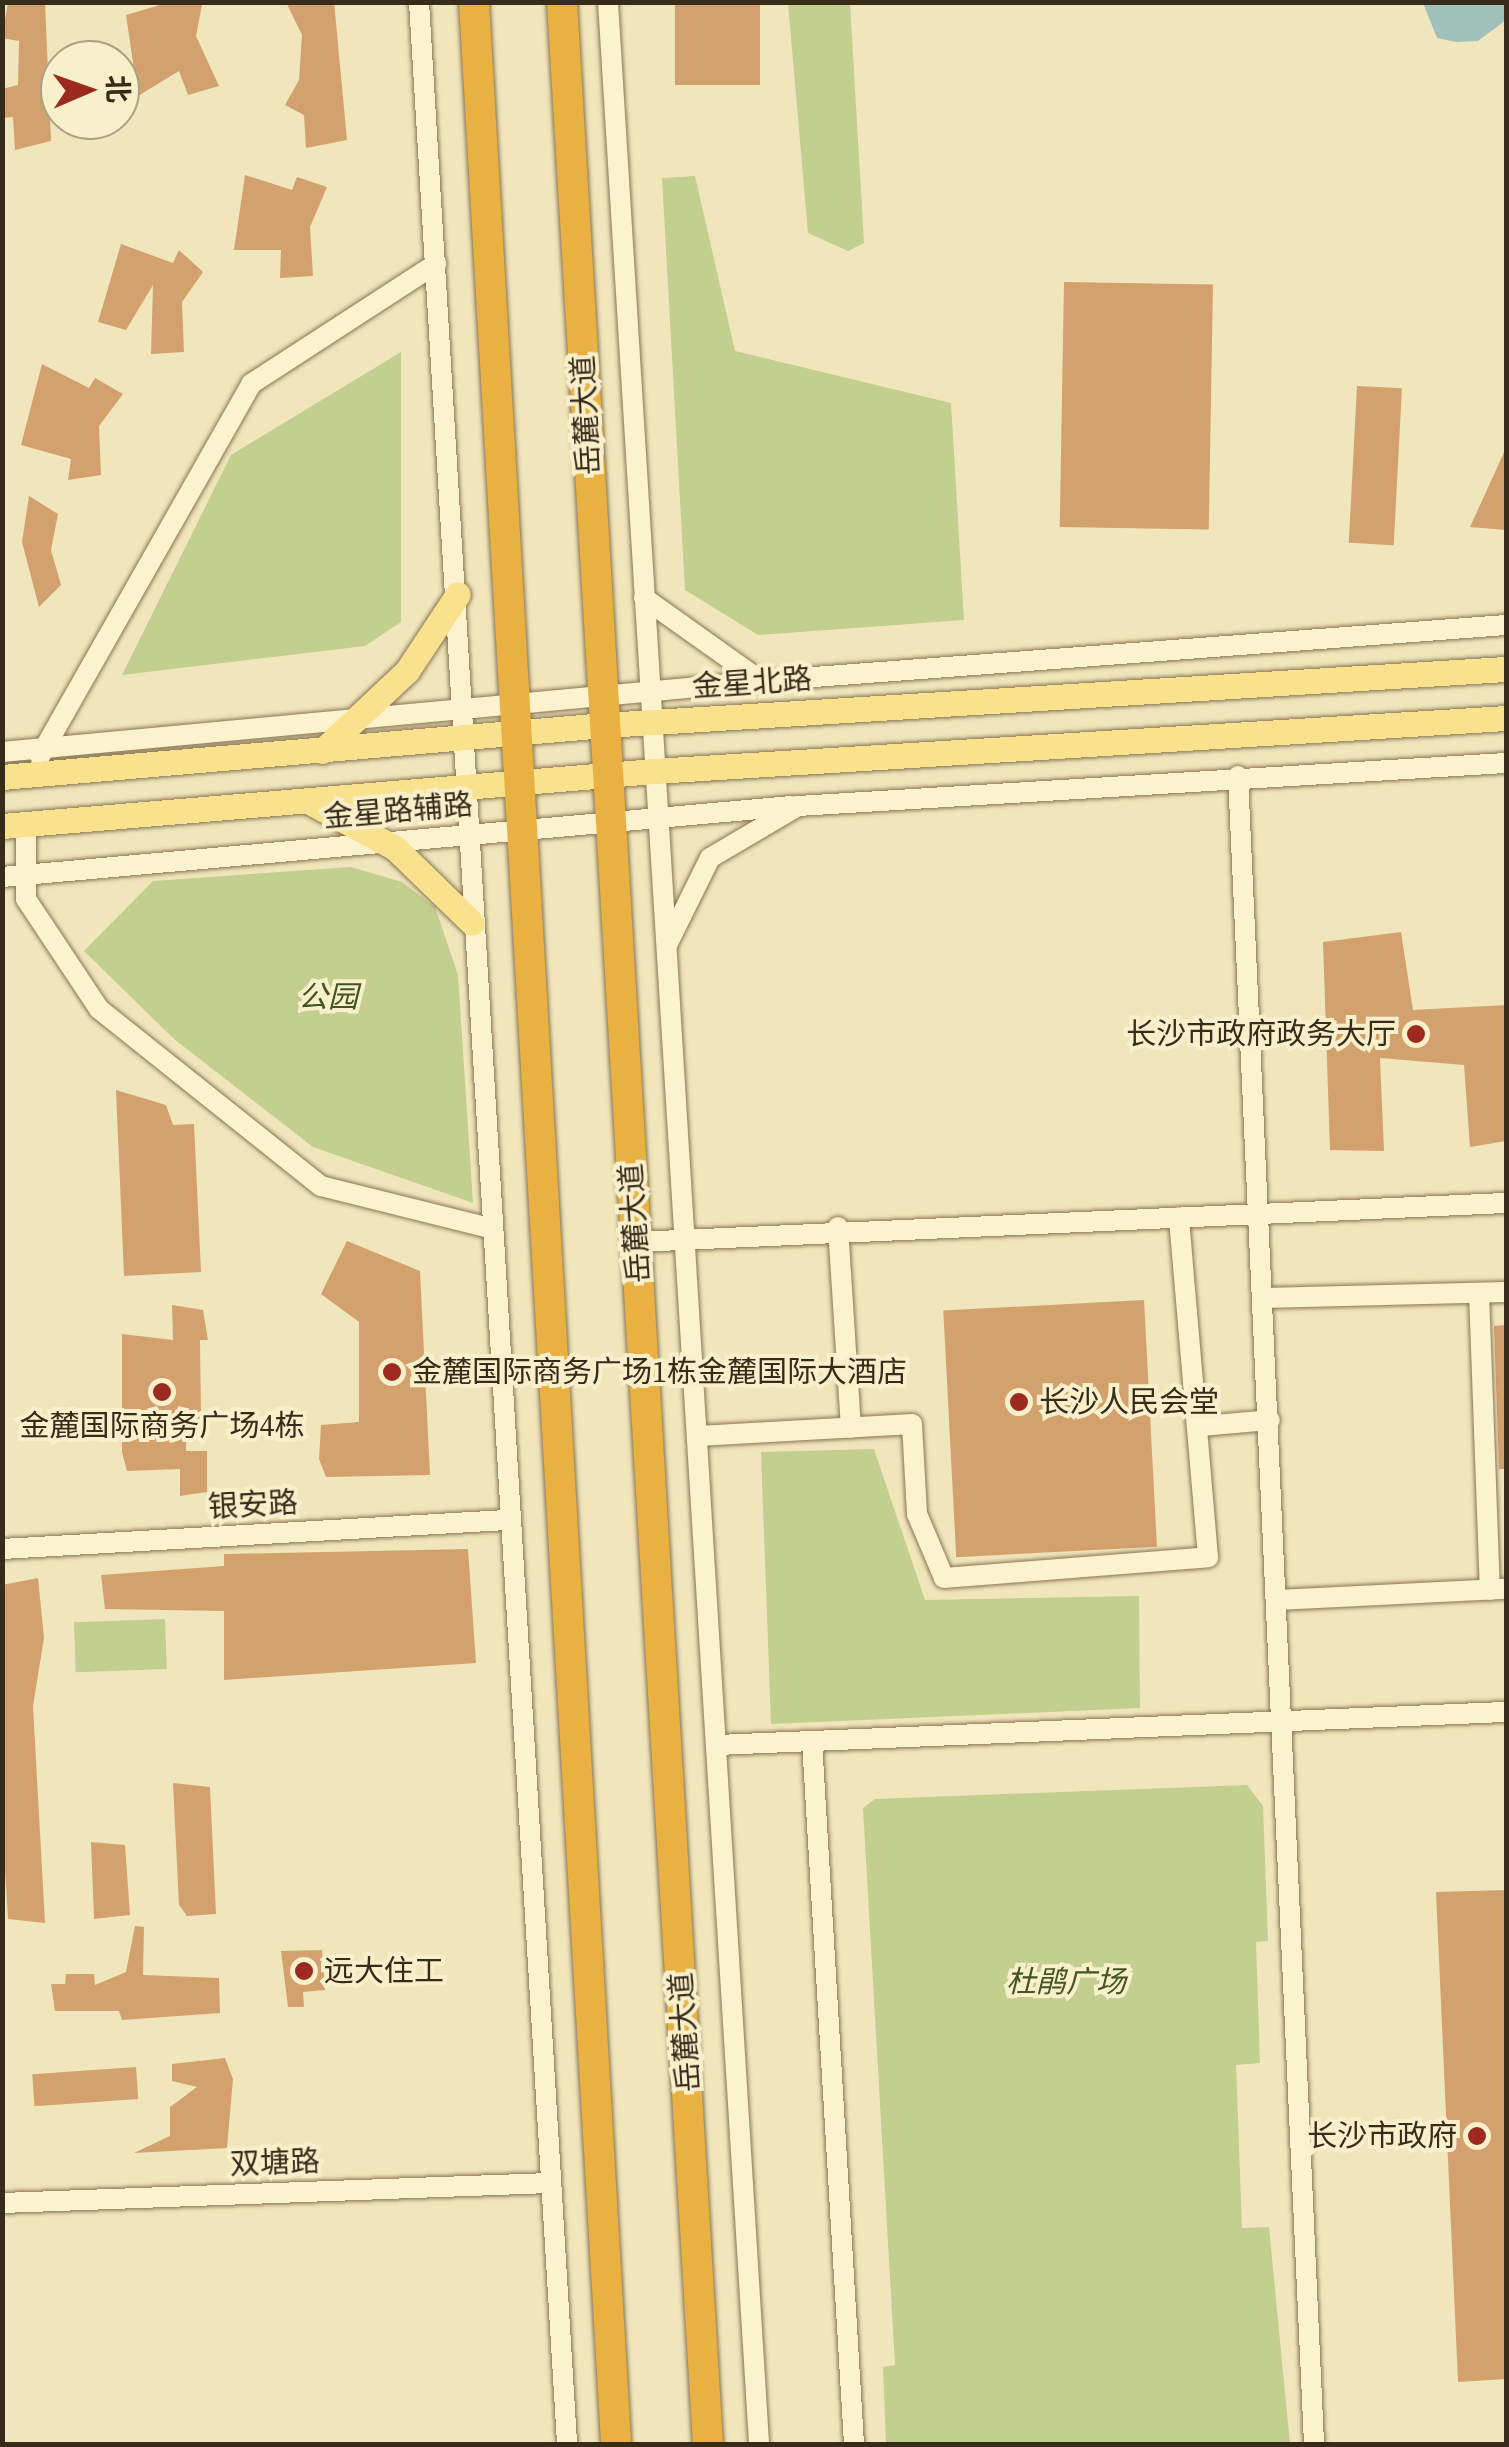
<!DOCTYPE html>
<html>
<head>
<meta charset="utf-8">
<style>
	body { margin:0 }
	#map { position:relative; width:1509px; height:2447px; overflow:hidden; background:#f1e6bb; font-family:"Source Serif 4","Noto Sans SC",serif }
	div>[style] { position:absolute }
	.green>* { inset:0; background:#c2cf8e; transform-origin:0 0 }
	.water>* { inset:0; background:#9fc1ba }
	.building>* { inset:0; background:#d2a16d; transform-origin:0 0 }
	.roads { filter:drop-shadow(0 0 2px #897553) drop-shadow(0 0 2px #897553) }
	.minor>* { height:20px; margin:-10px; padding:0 10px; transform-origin:10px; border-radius:10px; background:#fbf2ce }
	.major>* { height:25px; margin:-12.5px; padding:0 12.5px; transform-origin:12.5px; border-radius:12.5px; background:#f9e28e }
	.highway>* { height:30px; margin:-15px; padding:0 15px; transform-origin:15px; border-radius:15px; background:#e9b042 }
	.dots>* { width:28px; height:28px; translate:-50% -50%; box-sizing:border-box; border:5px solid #f8efcb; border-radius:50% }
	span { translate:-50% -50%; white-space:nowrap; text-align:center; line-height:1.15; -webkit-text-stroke:8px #f8efcb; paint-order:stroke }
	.street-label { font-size:30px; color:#372b1a }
	.park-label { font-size:30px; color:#42551f; font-style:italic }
	.poi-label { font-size:30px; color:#372b1a }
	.right { translate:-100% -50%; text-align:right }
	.left { translate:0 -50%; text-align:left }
	.frame { position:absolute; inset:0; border:5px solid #372b1a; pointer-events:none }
	.north { position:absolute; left:40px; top:40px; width:100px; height:100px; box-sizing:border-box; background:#f8efcb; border:2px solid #aba184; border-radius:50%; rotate:88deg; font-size:28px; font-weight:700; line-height:40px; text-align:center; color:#372b1a }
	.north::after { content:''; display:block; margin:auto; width:35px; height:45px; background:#9d2a1f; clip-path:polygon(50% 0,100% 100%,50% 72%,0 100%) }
</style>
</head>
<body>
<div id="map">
	<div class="green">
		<div style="clip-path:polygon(788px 3px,850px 3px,864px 243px,848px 251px,808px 233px)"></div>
		<div style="clip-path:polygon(695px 176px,735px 351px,951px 403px,964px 620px,758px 635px,685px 590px,662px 178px)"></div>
		<div style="clip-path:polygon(401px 352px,401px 622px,365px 646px,122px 675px,231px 455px)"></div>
		<div style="clip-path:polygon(351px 867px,402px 882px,435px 907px,458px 975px,473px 1203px,313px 1147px,174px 1039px,84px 951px,153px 881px)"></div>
		<div style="clip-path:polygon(874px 1449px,925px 1600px,1139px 1596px,1140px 1708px,771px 1724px,761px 1452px)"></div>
		<div style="left:165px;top:1619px;width:50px;height:91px;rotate:88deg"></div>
		<div style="clip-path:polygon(1247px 1785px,1263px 1806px,1268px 1941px,1256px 1942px,1260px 2063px,1236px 2065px,1242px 2228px,1269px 2227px,1290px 2444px,886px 2444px,883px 2367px,895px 2365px,863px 1808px,875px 1799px)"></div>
	</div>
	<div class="water">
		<div style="clip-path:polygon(1423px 3px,1506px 3px,1506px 20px,1478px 41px,1456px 42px,1437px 38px)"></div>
	</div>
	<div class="building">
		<div style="clip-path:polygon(8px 2px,45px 2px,51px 141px,15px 150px,13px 117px,2px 118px,2px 89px,18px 85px,19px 41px,2px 38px)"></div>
		<div style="clip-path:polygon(170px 2px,202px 5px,196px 36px,219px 86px,188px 95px,179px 71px,138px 96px,126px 15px)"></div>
		<div style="clip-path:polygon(286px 2px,334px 2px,347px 140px,306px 148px,304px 115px,285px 105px,299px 80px,302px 35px)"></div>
		<div style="left:675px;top:2px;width:85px;height:83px"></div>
		<div style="clip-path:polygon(245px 175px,292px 190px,297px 177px,327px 187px,310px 227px,313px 276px,280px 278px,281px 250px,234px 250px)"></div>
		<div style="clip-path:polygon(121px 244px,173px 263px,179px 250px,203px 272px,182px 302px,184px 352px,151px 354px,153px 285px,126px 330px,98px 322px)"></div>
		<div style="left:1064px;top:282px;width:149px;height:245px;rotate:1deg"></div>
		<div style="clip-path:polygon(42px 364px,89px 388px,95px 378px,123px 394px,99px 426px,101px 475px,68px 480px,71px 459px,21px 445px)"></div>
		<div style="left:1357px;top:386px;width:45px;height:157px;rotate:3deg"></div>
		<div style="clip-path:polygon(1506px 448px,1506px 530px,1470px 527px)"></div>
		<div style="clip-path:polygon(29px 496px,58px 514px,51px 550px,61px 585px,39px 607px,22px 542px)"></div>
		<div style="clip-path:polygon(1401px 932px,1413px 1010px,1506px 1005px,1506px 1141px,1470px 1147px,1464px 1065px,1380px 1058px,1384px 1151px,1330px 1150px,1323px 942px)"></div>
		<div style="clip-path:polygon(116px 1090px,166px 1105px,173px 1125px,194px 1124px,201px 1272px,124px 1276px)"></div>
		<div style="clip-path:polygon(347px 1241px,420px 1271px,430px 1475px,326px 1477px,319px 1459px,321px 1425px,359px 1422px,359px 1322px,321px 1294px)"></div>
		<div style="left:1144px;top:1300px;width:247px;height:201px;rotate:87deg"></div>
		<div style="clip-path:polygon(172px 1305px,203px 1310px,208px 1340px,200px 1340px,201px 1419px,187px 1422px,186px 1451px,207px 1451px,207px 1492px,180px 1496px,180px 1469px,127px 1471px,122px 1452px,122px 1334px,173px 1340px)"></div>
		<div style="clip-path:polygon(1506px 1325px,1506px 1469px,1499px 1469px,1494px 1326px)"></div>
		<div style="clip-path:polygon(468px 1549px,476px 1663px,224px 1680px,224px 1611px,105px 1609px,101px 1575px,224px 1566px,224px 1554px)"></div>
		<div style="clip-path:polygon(38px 1578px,44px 1638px,33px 1706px,45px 1923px,8px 1919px,2px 1821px,2px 1585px)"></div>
		<div style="clip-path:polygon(173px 1783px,210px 1787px,216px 1914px,187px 1916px,179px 1905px)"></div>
		<div style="clip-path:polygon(91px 1842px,125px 1845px,130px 1915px,94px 1919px)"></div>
		<div style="clip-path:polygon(1506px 1890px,1506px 2379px,1458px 2382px,1436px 1892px)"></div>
		<div style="clip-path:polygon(135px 1926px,144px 1927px,143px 1975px,219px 1978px,220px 2013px,122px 2020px,119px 2011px,55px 2011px,51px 1984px,65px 1984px,66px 1974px,94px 1974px,95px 1985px,126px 1972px)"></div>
		<div style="clip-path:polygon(322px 1950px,325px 1990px,303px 1992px,304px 2007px,288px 2007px,281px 1951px)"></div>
		<div style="clip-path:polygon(225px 2058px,233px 2079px,227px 2148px,134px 2153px,170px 2136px,170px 2107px,197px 2087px,172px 2081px,172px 2064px)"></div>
		<div style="left:136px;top:2067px;width:32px;height:104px;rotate:86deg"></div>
	</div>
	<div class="roads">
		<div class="minor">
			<div style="left:419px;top:2px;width:2446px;rotate:86.53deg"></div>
			<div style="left:608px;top:2px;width:2447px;rotate:86.46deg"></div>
			<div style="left:644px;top:598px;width:143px;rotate:35.4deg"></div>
			<div style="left:761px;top:681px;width:747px;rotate:-4.3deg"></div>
			<div style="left:2px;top:752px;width:762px;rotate:-5.34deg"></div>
			<div style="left:40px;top:756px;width:428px;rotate:-60.4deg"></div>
			<div style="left:251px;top:384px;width:221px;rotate:-33deg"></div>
			<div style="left:1238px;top:776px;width:1670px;rotate:87.39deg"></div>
			<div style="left:26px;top:824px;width:75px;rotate:90deg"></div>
			<div style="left:26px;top:899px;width:132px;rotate:56.4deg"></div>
			<div style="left:99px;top:1009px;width:284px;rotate:38.6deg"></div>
			<div style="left:321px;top:1186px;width:173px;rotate:14deg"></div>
			<div style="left:2px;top:877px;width:793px;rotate:-5.14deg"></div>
			<div style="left:667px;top:945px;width:97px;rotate:-63.7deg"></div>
			<div style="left:710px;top:858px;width:102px;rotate:-30.6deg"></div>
			<div style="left:798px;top:806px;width:709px;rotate:-3.48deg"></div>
			<div style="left:838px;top:1227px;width:201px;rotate:86.3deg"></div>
			<div style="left:636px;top:1242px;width:871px;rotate:-2.57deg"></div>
			<div style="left:1479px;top:1293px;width:297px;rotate:87.9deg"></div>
			<div style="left:1263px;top:1298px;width:243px;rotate:-1.4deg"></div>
			<div style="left:1203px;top:1426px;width:67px;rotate:-5.1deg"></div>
			<div style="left:699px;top:1436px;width:213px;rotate:-3.2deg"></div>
			<div style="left:912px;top:1424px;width:90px;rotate:86.8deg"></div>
			<div style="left:917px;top:1514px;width:69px;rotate:67.1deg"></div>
			<div style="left:944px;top:1578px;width:265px;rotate:-4.5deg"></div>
			<div style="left:1208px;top:1557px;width:341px;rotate:-94.9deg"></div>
			<div style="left:2px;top:1549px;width:505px;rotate:-3.29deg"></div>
			<div style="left:1277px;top:1600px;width:229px;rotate:-2.8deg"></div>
			<div style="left:812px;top:1741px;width:704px;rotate:86.58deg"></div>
			<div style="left:717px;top:1745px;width:790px;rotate:-2.4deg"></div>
			<div style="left:2px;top:2203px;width:548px;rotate:-2.09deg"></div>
		</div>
		<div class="major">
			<div style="left:322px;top:751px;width:117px;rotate:-43.3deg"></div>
			<div style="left:407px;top:671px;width:92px;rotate:-56.5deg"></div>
			<div style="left:2px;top:777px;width:605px;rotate:-4.93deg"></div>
			<div style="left:605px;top:725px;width:903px;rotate:-3.56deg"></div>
			<div style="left:308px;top:801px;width:99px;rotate:28.4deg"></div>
			<div style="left:395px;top:848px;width:107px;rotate:44.2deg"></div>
			<div style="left:2px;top:826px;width:654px;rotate:-4.82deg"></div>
			<div style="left:654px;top:771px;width:854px;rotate:-3.56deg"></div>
		</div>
		<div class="highway">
			<div style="left:474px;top:2px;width:2446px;rotate:86.67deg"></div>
			<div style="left:562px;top:2px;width:2446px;rotate:86.58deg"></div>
		</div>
	</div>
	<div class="dots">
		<div style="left:1416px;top:1034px;background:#9d2a1f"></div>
		<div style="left:392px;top:1372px;background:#9d2a1f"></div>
		<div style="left:162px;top:1392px;background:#9d2a1f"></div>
		<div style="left:1019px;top:1402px;background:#9d2a1f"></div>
		<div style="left:304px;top:1971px;background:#9d2a1f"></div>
		<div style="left:1477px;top:2136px;background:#9d2a1f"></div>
	</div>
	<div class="street-label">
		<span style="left:586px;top:415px;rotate:-93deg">岳麓大道</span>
		<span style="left:752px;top:683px;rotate:-4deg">金星北路</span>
		<span style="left:398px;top:811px;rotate:-5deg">金星路辅路</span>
		<span style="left:635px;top:1223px;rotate:-94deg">岳麓大道</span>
		<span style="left:253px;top:1505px;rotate:-3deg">银安路</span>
		<span style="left:685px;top:2032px;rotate:-94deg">岳麓大道</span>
		<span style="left:275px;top:2163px;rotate:-2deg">双塘路</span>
	</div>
	<div class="park-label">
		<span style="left:328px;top:997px">公园</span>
		<span style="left:1066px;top:1982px">杜鹃广场</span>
	</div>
	<div class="poi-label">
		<span class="right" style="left:1396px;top:1034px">长沙市政府政务大厅</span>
		<span class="left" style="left:412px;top:1372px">金麓国际商务广场1栋金麓国际大酒店</span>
		<span class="left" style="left:1039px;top:1402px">长沙人民会堂</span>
		<span style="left:162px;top:1426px">金麓国际商务广场4栋</span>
		<span class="left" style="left:324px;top:1971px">远大住工</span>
		<span class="right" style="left:1457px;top:2136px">长沙市政府</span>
	</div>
	<div class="frame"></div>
	<div class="north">北</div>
</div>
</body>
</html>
